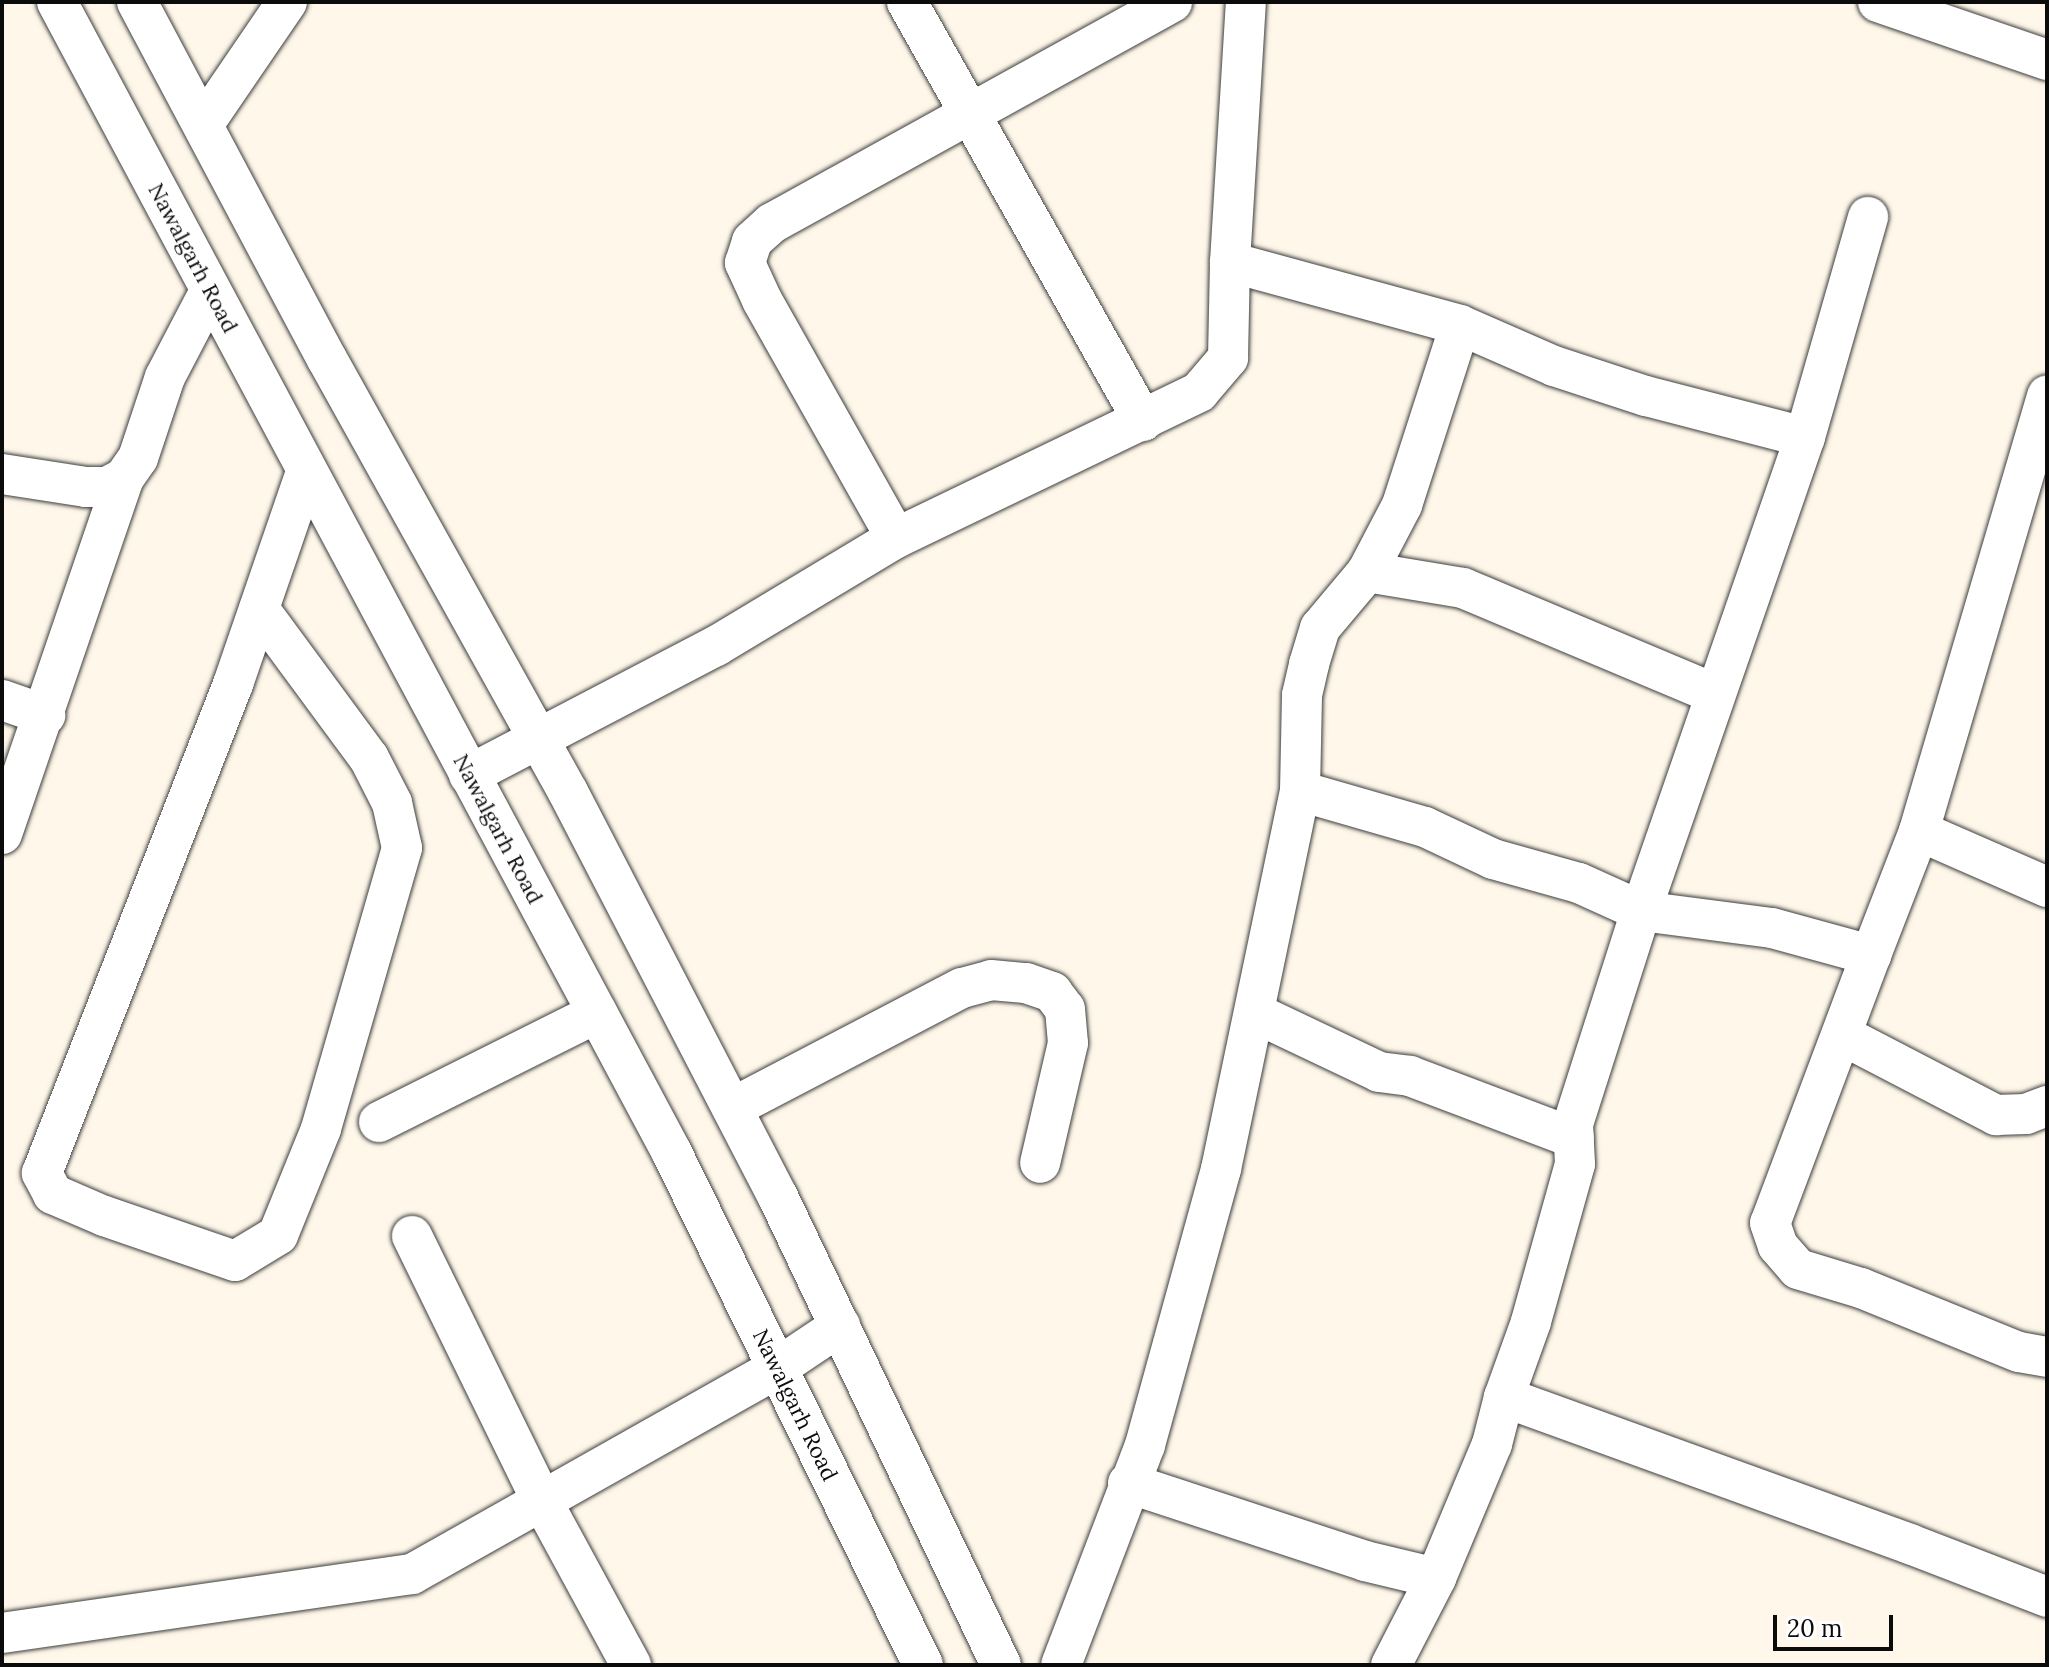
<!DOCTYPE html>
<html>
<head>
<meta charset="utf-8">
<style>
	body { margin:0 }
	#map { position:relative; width:2049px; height:1667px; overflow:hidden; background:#fff8ea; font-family:Lora,serif }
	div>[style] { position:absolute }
	.roads { filter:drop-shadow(0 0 2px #3e3e3e) drop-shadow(0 0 2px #3e3e3e) }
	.minor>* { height:40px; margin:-20px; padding:0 20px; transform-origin:20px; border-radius:20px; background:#fff }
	span { translate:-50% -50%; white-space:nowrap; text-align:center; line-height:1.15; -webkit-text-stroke:8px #fff; paint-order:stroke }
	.street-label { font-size:22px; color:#0b0b0b }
	.frame { position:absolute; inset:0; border:4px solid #0b0b0b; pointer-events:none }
	.scale { position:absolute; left:1773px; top:1615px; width:120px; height:36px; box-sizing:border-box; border:4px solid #0b0b0b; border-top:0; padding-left:10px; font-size:24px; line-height:28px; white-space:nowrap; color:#0b0b0b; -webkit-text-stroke:6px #fff; paint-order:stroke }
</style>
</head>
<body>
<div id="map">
	<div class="roads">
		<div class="minor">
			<div style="left:57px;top:2px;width:1305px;rotate:61.88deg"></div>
			<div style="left:672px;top:1153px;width:570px;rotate:63.88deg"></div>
			<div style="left:137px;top:2px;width:404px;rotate:62deg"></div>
			<div style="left:327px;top:359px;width:496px;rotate:60.9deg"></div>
			<div style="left:568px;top:792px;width:456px;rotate:62.6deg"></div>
			<div style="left:778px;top:1197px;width:518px;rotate:64.52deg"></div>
			<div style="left:907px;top:2px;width:481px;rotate:60.6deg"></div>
			<div style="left:1878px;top:2px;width:179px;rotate:18.9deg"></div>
			<div style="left:203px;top:125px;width:149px;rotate:-55.7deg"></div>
			<div style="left:1230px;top:262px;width:238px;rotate:15.3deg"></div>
			<div style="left:1805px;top:437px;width:229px;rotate:-74deg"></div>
			<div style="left:2px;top:474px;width:85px;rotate:8.8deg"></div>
			<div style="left:86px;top:487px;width:21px"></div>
			<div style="left:107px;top:487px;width:19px;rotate:-28deg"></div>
			<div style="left:124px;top:478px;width:24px;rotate:-55deg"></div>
			<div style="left:138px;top:458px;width:85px;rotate:-71.6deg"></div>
			<div style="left:165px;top:377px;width:97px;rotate:-62.4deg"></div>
			<div style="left:896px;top:538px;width:273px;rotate:-119.4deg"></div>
			<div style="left:762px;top:300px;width:41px;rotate:-114.7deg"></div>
			<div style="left:745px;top:263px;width:23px;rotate:-72deg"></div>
			<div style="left:752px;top:241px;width:27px;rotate:-42deg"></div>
			<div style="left:772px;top:223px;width:457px;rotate:-28.9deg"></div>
			<div style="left:1367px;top:572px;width:97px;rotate:9.5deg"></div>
			<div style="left:1463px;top:588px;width:273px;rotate:22.8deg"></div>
			<div style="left:259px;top:609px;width:185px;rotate:53.6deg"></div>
			<div style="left:369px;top:758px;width:51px;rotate:62.9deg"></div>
			<div style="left:392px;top:803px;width:46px;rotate:77.5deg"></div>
			<div style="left:402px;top:848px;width:292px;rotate:106.1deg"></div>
			<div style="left:321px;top:1129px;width:114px;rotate:112.1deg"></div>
			<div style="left:278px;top:1235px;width:50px;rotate:148.8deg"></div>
			<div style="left:235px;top:1261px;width:139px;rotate:-161deg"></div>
			<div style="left:104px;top:1216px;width:56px;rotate:-156.7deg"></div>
			<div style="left:53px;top:1194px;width:24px;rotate:-118deg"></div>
			<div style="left:42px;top:1173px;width:525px;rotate:-68.66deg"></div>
			<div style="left:233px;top:684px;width:224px;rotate:-71deg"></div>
			<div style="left:2px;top:700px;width:46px;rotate:19.2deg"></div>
			<div style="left:469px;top:775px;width:279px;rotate:-27.6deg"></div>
			<div style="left:716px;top:646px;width:210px;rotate:-31deg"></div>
			<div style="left:896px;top:538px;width:336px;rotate:-25.7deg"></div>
			<div style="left:1199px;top:392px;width:45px;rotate:-49.5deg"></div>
			<div style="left:1228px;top:358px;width:96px;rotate:-88.8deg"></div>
			<div style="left:1230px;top:262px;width:260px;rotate:-86.5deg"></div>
			<div style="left:1300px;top:791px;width:130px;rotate:16.1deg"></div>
			<div style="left:1425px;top:827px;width:75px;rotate:25.2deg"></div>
			<div style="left:1493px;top:859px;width:89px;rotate:15.6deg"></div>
			<div style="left:1579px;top:883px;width:68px;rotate:24.3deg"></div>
			<div style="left:1641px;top:911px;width:132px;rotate:7.4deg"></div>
			<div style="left:1772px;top:928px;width:103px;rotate:15.3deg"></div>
			<div style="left:1871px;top:955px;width:133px;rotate:-68.8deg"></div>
			<div style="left:1919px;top:831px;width:140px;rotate:23.6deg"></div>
			<div style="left:1919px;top:831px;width:454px;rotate:-73.6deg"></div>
			<div style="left:2px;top:834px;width:376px;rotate:-71.1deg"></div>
			<div style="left:1871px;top:955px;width:286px;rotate:110.6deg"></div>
			<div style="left:1770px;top:1223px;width:24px;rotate:71deg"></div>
			<div style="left:1778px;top:1246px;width:30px;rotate:49deg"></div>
			<div style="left:1798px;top:1269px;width:66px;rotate:16.8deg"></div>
			<div style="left:1861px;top:1288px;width:170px;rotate:22.1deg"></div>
			<div style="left:2019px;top:1352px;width:28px;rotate:10deg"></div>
			<div style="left:1255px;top:1013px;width:137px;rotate:25.4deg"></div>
			<div style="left:1379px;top:1072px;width:31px;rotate:7deg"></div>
			<div style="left:1410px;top:1076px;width:175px;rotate:20.7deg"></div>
			<div style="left:1842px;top:1035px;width:174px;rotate:27.5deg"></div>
			<div style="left:1996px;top:1115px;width:30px;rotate:-2deg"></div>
			<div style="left:2026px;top:1114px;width:22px;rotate:-21deg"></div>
			<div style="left:732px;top:1108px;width:259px;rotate:-27.6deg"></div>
			<div style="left:962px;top:988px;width:30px;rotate:-15deg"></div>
			<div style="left:991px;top:980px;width:35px;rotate:5deg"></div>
			<div style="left:1026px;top:983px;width:28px;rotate:19deg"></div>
			<div style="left:1052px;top:992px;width:21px;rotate:53deg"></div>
			<div style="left:1065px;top:1009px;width:34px;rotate:85deg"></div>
			<div style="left:1068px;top:1043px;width:123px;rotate:103.1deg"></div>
			<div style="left:379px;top:1122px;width:244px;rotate:-26.6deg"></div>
			<div style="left:412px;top:1236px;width:295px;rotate:63.9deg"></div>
			<div style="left:542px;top:1501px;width:187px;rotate:61.5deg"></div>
			<div style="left:1504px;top:1397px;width:432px;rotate:19.9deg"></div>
			<div style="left:1910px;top:1544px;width:147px;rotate:21.1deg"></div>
			<div style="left:1128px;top:1483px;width:250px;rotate:18.2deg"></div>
			<div style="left:1365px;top:1561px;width:73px;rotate:13.5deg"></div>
			<div style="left:2px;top:1633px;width:414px;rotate:-8.2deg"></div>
			<div style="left:412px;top:1574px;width:419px;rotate:-29.4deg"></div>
			<div style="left:777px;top:1368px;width:76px;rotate:-33.7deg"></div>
			<div style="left:1061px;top:1665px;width:235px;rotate:-69.1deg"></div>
			<div style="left:1145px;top:1445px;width:286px;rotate:-74.6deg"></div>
			<div style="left:1221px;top:1169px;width:386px;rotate:-78.2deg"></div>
			<div style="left:1300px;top:791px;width:96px;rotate:-88.8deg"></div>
			<div style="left:1302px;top:695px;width:32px;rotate:-77deg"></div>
			<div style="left:1309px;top:664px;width:38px;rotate:-73deg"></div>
			<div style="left:1320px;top:628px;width:73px;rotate:-50deg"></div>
			<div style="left:1367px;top:572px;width:76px;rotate:-62.4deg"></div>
			<div style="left:1402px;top:505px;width:189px;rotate:-72.1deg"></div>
			<div style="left:1460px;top:325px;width:103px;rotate:23.6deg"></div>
			<div style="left:1554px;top:366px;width:97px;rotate:18.1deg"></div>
			<div style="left:1646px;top:396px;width:164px;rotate:14.5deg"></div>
			<div style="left:1805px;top:437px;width:502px;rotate:109.09deg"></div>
			<div style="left:1641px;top:911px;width:224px;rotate:107.7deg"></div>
			<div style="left:1573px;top:1124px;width:40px;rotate:87.1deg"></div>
			<div style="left:1575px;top:1164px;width:164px;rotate:105.6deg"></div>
			<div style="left:1531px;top:1322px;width:80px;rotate:109.8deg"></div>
			<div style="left:1504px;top:1397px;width:49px;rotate:104.3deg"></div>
			<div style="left:1492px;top:1444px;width:145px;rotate:112.7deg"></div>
			<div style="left:1436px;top:1578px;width:98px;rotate:117.3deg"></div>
		</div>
	</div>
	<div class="street-label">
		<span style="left:193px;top:258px;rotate:62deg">Nawalgarh Road</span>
		<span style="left:498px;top:829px;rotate:62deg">Nawalgarh Road</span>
		<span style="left:795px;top:1405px;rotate:64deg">Nawalgarh Road</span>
	</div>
	<div class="frame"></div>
	<div class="scale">20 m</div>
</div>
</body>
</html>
